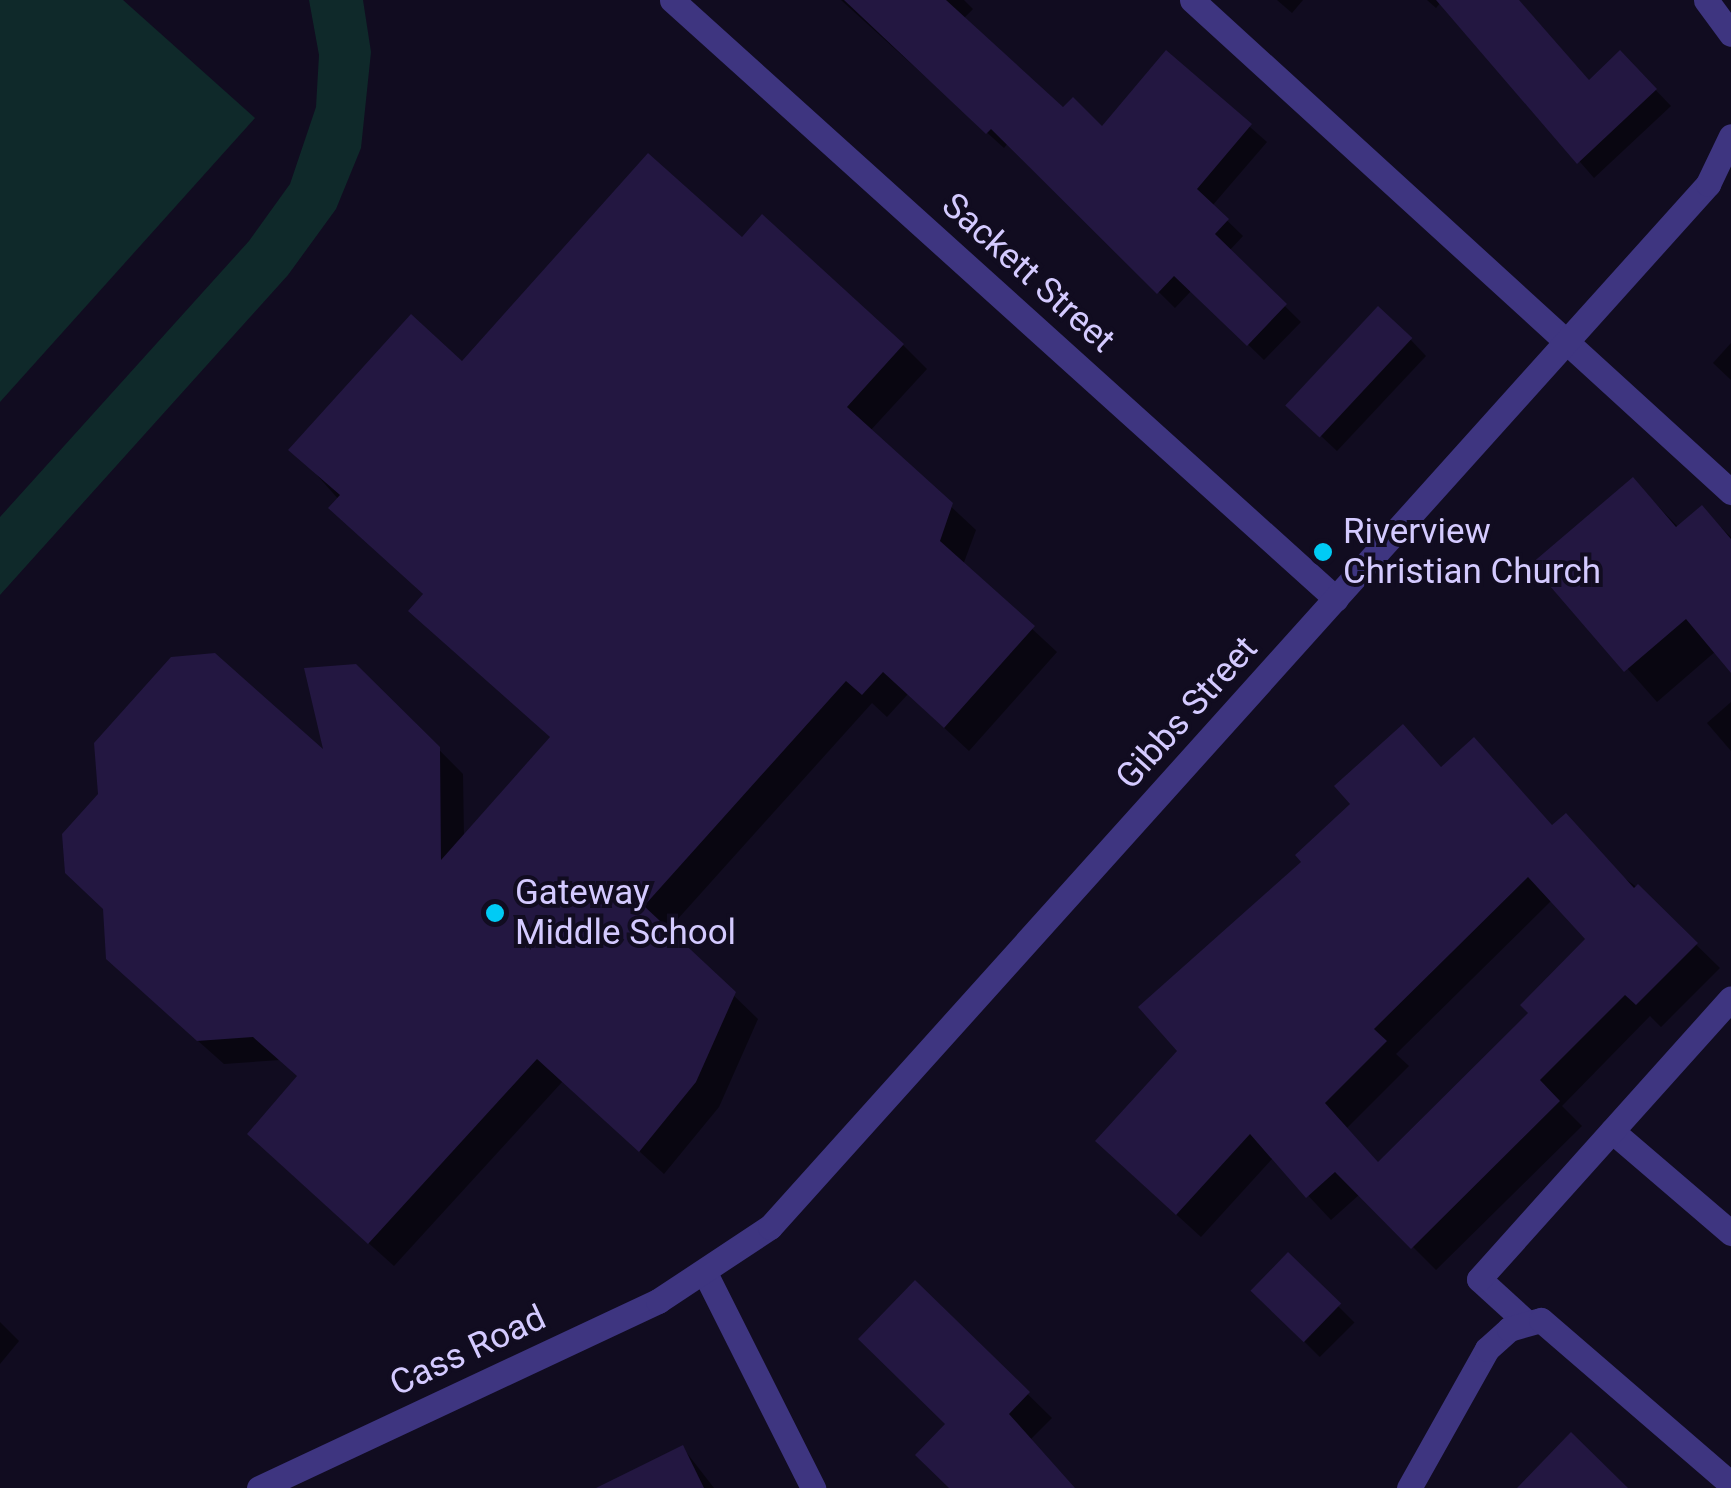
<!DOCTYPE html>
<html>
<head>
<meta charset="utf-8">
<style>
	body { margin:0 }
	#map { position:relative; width:1731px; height:1488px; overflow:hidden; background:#110c20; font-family:Roboto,sans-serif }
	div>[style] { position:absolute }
	.green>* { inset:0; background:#0f292a }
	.shadow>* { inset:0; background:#0007; transform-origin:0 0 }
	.building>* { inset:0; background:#231741; transform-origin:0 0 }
	.minor>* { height:25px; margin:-12.5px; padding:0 12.5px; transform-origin:12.5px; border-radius:12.5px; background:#3e3580 }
	.dots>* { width:28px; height:28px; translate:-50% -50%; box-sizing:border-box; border:5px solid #110c20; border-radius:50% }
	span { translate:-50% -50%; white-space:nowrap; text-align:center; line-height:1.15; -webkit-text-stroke:8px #110c20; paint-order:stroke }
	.street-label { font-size:35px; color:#d4caff }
	.poi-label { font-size:35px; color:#d4caff }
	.left { translate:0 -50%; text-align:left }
</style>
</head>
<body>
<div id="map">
	<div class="green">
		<div style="clip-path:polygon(0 0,123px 0,255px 118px,0 402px)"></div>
		<div style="clip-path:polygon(309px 0,363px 0,371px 52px,361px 148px,336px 209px,288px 275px,0 595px,0 517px,249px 241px,290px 184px,316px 107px,319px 55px)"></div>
	</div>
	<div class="shadow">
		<div style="clip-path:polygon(841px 0,964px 0,973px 9px,963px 19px,1063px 111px,1102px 129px,1166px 53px,1267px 142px,1212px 206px,1243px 236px,1229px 251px,1301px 322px,1264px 360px,1192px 290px,1175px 308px,1008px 143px,1004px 148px)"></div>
		<div style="clip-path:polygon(1277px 0,1303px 0,1292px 13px)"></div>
		<div style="clip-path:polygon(1427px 0,1518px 0,1590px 82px,1620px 53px,1671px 106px,1594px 178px,1441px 2px,1436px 8px)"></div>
		<div style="clip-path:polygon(742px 241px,903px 345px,927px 369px,870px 431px,976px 530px,963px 565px,1057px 652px,969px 751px,908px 694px,887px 717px,872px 703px,667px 931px,758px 1019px,719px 1107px,664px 1174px,563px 1081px,394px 1266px,274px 1158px,299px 1077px,280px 1060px,224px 1064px,133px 983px,328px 756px,356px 666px,463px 774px,464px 838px,552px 739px,316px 474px,462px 364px)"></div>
		<div style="clip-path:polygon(1410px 339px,1426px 356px,1337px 451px,1306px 422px)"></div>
		<div style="clip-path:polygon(1731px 343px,1731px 380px,1713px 363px)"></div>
		<div style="clip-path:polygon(1633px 480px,1679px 528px,1702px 509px,1731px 537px,1731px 669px,1716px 651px,1657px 702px,1535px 564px)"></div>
		<div style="clip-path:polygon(1731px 702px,1731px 751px,1707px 723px)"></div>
		<div style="clip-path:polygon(evenodd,1442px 769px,1554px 827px,1638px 888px,1720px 968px,1661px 1027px,1650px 1016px,1562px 1106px,1582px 1126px,1436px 1270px,1360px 1194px,1331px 1220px,1273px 1158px,1201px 1237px,1122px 1165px,1442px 769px,1552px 900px,1588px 939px,1531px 1013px,1379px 1164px,1347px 1128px,1409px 1066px,1396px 1054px,1552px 900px)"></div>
		<div style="left:1288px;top:1256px;width:94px;height:49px;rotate:45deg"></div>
		<div style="clip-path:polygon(915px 1284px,1052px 1418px,1031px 1439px,1072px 1488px,952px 1488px,948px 1424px)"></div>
		<div style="clip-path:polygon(0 1322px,19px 1341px,0 1364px)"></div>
		<div style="clip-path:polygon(683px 1448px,714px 1488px,625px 1488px)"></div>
	</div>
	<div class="building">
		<div style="clip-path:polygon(844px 0,946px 0,1063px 107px,1073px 97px,1102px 126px,1166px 50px,1252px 124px,1197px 189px,1229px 219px,1215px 234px,1287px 304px,1247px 346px,1174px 276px,1157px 294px,991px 129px,986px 134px)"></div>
		<div style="clip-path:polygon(1436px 0,1519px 0,1589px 80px,1620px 50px,1657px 89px,1577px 164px)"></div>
		<div style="clip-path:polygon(648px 153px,742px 237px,762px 214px,904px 344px,847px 407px,953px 503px,940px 541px,1035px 626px,944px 728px,883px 672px,862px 695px,846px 681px,644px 906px,736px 992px,696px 1082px,639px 1152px,537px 1059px,368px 1244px,247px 1134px,297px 1076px,253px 1037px,197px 1041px,106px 959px,103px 909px,65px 873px,62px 834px,98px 794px,94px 743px,171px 657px,215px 653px,323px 749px,304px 668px,356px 664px,440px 747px,441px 860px,550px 737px,408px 611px,423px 594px,328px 508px,340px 495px,288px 450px,411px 314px,462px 361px)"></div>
		<div style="left:1378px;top:306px;width:47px;height:136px;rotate:43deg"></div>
		<div style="clip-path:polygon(1633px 477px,1676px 527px,1702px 505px,1731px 539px,1731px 673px,1686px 619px,1624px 672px,1531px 564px)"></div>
		<div style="clip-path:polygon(evenodd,1403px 724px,1441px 767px,1474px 737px,1552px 825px,1566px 813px,1634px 888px,1638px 884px,1698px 943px,1636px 1005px,1625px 995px,1540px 1080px,1560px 1101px,1411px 1249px,1335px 1172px,1306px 1198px,1250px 1134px,1176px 1215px,1095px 1141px,1177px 1051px,1138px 1007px,1301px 862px,1295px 855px,1350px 804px,1334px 786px,1403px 724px,1528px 877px,1585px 939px,1520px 1005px,1528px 1013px,1378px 1162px,1325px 1103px,1387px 1041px,1374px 1029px,1528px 877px)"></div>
		<div style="left:1288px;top:1252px;width:74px;height:54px;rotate:44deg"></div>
		<div style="clip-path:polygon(915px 1280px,1030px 1392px,1009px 1414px,1075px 1488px,949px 1488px,915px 1455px,945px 1424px,858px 1339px)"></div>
		<div style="clip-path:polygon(1571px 1432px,1628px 1488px,1517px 1488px)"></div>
		<div style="clip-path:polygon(683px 1445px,704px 1488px,596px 1488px)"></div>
	</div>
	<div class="minor">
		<div style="left:672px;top:0;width:894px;rotate:42.05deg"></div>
		<div style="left:1192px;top:0;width:730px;rotate:42.39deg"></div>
		<div style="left:1706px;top:0;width:42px;rotate:53.7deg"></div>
		<div style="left:1612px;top:1131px;width:157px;rotate:40.6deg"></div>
		<div style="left:705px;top:1273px;width:241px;rotate:63.3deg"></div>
		<div style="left:1525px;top:1321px;width:62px;rotate:-137.6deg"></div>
		<div style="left:1479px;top:1279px;width:377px;rotate:-48.1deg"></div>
		<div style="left:259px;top:1488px;width:441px;rotate:-25.1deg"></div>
		<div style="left:658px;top:1301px;width:134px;rotate:-33.5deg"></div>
		<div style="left:770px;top:1227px;width:1403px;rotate:-48.03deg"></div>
		<div style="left:1708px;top:184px;width:53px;rotate:-64.4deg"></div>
		<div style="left:1409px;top:1488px;width:159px;rotate:-60.7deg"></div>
		<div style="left:1487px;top:1349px;width:30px;rotate:-42deg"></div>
		<div style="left:1509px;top:1329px;width:33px;rotate:-16deg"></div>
		<div style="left:1541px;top:1320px;width:251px;rotate:40.8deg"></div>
	</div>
	<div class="dots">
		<div style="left:1323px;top:552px;background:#00cbf5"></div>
		<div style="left:495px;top:913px;background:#00cbf5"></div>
	</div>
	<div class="street-label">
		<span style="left:1028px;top:273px;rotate:42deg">Sackett Street</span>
		<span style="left:1187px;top:713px;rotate:-48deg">Gibbs Street</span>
		<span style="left:468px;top:1351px;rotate:-25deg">Cass Road</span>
	</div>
	<div class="poi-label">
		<span class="left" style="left:1343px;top:552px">Riverview<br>Christian Church</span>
		<span class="left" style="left:515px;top:913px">Gateway<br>Middle School</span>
	</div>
</div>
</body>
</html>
